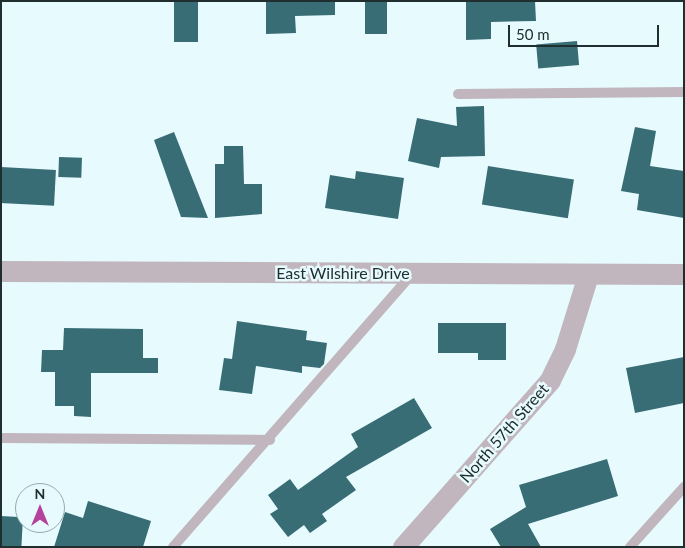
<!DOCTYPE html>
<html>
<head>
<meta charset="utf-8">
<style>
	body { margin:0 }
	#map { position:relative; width:685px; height:548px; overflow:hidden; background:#e7fbfe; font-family:Lato,sans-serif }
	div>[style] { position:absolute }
	.building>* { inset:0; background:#396d75; transform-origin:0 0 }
	.lane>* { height:10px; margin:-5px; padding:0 5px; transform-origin:5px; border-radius:5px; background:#c1b6bd }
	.street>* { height:21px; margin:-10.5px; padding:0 10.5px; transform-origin:10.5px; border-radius:10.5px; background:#c1b6bd }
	span { translate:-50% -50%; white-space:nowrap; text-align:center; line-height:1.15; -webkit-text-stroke:5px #e7fbfe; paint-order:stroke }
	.street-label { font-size:16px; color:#212e30 }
	.frame { position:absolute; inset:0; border:2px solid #212e30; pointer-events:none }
	.north { position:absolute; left:15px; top:483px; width:50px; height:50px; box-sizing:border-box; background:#e7fbfe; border:1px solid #98a9ac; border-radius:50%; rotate:0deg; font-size:14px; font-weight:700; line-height:20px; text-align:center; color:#212e30 }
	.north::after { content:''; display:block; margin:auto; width:18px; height:22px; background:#b5439d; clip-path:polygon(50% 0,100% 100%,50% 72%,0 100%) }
	.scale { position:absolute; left:508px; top:25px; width:151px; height:22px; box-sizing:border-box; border:2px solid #212e30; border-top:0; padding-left:6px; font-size:15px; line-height:18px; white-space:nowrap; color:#212e30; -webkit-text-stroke:4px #e7fbfe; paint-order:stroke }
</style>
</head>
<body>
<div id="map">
	<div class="building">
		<div style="left:174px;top:1px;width:24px;height:41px"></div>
		<div style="clip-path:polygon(266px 1px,335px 1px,335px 15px,295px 16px,296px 33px,266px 34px)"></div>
		<div style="left:365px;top:1px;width:22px;height:33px"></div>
		<div style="clip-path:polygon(466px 1px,535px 1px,536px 21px,491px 22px,491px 39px,466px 40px)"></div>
		<div style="left:577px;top:41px;width:24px;height:41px;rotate:85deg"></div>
		<div style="clip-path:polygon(484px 106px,485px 156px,441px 157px,439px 168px,408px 161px,417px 118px,457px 126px,456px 107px)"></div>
		<div style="clip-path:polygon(635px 127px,656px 131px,650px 166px,684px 171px,684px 218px,637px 210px,639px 194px,621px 191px)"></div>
		<div style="clip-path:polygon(174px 132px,208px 218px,181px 217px,154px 140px)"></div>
		<div style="clip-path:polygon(224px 146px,243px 146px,244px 184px,262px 184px,262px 214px,215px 218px,215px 164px,224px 164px)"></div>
		<div style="left:59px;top:157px;width:23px;height:20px;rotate:2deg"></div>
		<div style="left:488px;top:166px;width:87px;height:39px;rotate:9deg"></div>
		<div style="left:1px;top:167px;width:55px;height:36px;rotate:3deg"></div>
		<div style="clip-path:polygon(356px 171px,404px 178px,398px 219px,325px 208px,330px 175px,355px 179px)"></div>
		<div style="clip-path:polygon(237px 321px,307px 331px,306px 340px,327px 343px,324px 364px,320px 368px,302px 366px,302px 373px,256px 366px,252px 394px,219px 390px,224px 358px,232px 359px)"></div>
		<div style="clip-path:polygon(438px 323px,506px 323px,506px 360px,478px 360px,478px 353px,438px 353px)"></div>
		<div style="clip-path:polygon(64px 328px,143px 329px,143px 358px,158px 358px,158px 373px,91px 373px,91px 417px,74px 416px,74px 406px,55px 406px,55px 372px,41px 372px,42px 350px,63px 350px)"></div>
		<div style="clip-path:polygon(684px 357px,684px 403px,635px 413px,626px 368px)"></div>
		<div style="clip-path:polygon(414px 398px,432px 428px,346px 477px,356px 490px,322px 514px,327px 521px,310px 533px,304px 525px,288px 537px,270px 514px,278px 509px,268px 495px,290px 479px,298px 490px,358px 447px,351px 434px)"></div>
		<div style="clip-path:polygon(607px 459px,618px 496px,528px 524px,541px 547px,501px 547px,490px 529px,526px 507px,519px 485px)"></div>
		<div style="clip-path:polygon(88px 501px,151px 521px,143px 547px,54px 547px,65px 512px,83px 518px)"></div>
		<div style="left:1px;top:516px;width:22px;height:31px;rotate:3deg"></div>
	</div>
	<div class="lane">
		<div style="left:458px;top:94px;width:226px;rotate:-0.5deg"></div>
		<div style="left:1px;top:438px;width:269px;rotate:0.4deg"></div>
		<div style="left:173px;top:547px;width:363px;rotate:-48.8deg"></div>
		<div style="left:630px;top:547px;width:81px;rotate:-48deg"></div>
	</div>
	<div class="street">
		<div style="left:1px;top:271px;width:683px;rotate:0.25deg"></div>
		<div style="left:403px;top:547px;width:222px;rotate:-48.6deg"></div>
		<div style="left:550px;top:380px;width:34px;rotate:-64deg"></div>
		<div style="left:565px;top:349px;width:77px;rotate:-72.7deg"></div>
	</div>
	<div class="street-label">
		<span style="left:343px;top:273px">East Wilshire Drive</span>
		<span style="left:504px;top:433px;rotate:-49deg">North 57th Street</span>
	</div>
	<div class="frame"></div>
	<div class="north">N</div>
	<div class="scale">50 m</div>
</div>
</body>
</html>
